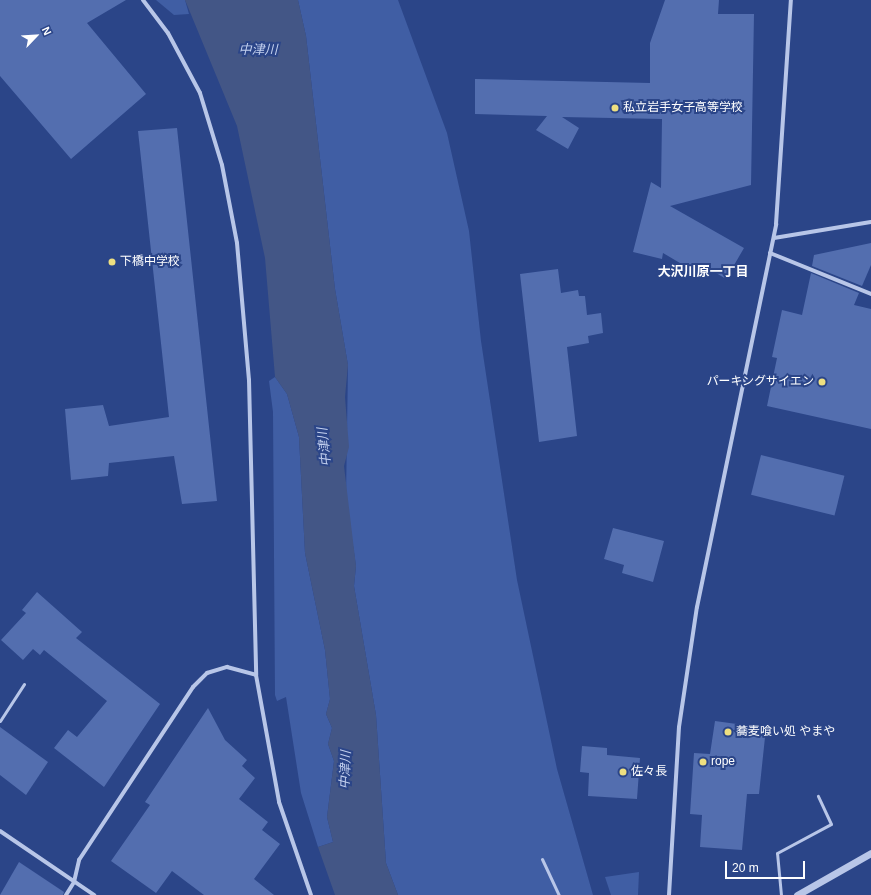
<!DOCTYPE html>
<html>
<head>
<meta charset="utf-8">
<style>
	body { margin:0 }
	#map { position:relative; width:871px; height:895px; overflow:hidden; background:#2b4588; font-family:Arial,"Noto Sans JP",sans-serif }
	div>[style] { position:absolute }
	.green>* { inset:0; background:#405ea4 }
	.water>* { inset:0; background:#435686 }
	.building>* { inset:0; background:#536eaf; transform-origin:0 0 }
	.service>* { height:3px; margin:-1.5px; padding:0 1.5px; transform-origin:1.5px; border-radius:1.5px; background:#b8c6e8 }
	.minor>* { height:4px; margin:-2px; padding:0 2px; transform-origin:2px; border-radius:2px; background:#b8c6e8 }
	.tertiary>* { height:7px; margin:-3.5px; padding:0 3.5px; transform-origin:3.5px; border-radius:3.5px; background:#b8c6e8 }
	.dots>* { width:11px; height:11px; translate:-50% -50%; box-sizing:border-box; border:2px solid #2b4588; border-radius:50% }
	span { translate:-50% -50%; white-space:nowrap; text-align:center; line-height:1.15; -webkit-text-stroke:4px #2b4588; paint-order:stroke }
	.poi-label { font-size:12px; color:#fff }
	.left { translate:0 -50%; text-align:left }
	.right { translate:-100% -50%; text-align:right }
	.water-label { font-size:13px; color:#c4d1ef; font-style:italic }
	.neighbourhood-label { font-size:13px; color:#fff; font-weight:700 }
	.north { position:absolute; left:16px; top:16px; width:40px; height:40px; -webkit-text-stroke:3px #2b4588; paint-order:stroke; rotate:65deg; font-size:11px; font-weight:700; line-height:16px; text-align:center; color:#fff }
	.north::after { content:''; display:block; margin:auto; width:14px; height:18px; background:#fff; clip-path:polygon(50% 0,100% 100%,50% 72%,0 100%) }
	.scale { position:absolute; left:725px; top:861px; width:80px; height:18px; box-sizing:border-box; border:2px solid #fff; border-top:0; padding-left:5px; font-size:12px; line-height:14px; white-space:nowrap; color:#fff; -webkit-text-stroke:3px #2b4588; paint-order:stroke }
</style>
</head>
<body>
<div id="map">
	<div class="green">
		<div style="clip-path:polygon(156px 0,185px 0,189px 14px,174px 15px)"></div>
		<div style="clip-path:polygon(298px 0,398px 0,447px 133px,469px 231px,481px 341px,517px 580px,557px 769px,593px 895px,398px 895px,386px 863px,376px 715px,354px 586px,356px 566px,346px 497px,348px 365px,335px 289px,306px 36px)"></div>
		<div style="clip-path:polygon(275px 377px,287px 394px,299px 437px,305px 553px,325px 650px,330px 699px,326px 714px,332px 728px,328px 744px,334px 761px,327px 817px,333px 842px,318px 847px,301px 793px,286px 697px,277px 701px,275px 695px,273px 412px,269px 381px)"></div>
		<div style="clip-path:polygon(639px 872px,638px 895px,611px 895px,605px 877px)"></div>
	</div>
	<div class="water">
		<div style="clip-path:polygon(185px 0,298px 0,306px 36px,335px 289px,348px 365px,345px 397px,349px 447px,344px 466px,356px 566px,354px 586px,376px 715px,386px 863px,398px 895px,335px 895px,318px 847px,333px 842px,327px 817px,334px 761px,328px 744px,332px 728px,326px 714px,330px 699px,325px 650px,305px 553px,299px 437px,287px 394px,275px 377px,265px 258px,237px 126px)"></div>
	</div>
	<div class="building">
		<div style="clip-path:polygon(0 0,126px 0,87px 23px,146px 94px,71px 159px,0 76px)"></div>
		<div style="clip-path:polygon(665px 0,719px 0,718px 14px,754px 14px,751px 185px,670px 206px,744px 248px,726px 279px,708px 268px,702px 276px,663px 253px,662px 259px,633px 252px,651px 182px,661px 188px,662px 119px,562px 117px,579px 128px,568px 149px,536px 130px,547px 116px,475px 114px,475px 79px,650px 83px,650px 43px)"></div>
		<div style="clip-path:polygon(177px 128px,217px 501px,182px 504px,174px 456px,109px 463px,108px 476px,71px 480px,65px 409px,103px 405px,109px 426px,169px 417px,138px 131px)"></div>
		<div style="clip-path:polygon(871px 243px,871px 265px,862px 286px,812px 266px,814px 255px)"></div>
		<div style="clip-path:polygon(558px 269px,561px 293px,578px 290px,579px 296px,585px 296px,587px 315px,601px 313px,603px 333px,588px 336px,589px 343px,567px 347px,577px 436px,539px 442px,520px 274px)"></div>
		<div style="clip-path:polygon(811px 273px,859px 293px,854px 305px,871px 309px,871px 429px,767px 406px,777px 358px,772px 357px,782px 310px,802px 315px)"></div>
		<div style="left:761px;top:455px;width:86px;height:41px;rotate:14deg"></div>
		<div style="clip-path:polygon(613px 528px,664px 541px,653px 582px,622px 573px,624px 565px,604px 559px)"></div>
		<div style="clip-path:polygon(37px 592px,82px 632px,76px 638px,160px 704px,104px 787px,54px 748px,68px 730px,77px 737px,107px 701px,44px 650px,40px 655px,33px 649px,23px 660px,1px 640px,26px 613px,22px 610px)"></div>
		<div style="clip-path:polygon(208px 708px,225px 740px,247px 760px,242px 766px,255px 778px,239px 799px,268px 822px,262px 830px,280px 844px,254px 879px,274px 895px,204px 895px,172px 871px,156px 893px,111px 861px,150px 805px,145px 802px)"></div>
		<div style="clip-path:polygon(715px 721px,766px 728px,759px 794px,747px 794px,742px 850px,700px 847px,702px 815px,690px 814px,694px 753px,710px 754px)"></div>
		<div style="clip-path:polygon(0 727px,48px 762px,26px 795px,0 775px)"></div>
		<div style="clip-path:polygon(582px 746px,607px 748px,607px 755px,640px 758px,637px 799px,588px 796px,589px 773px,580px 772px)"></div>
		<div style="clip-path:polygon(19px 862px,64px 892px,63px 895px,0 895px)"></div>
	</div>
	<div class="service">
		<div style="left:0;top:721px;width:44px;rotate:-57deg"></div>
		<div style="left:542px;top:859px;width:40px;rotate:65deg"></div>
		<div style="left:781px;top:895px;width:42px;rotate:-95.4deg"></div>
		<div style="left:777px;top:853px;width:61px;rotate:-28.2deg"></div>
		<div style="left:831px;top:824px;width:31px;rotate:-115deg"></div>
	</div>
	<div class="minor">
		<div style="left:143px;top:0;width:41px;rotate:52.9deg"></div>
		<div style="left:168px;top:33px;width:68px;rotate:61.9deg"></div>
		<div style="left:200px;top:93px;width:75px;rotate:73deg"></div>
		<div style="left:222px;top:165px;width:79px;rotate:79.1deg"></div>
		<div style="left:237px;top:243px;width:138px;rotate:85deg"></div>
		<div style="left:249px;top:380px;width:295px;rotate:88.6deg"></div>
		<div style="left:256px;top:675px;width:129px;rotate:79.7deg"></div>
		<div style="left:279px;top:802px;width:98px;rotate:71deg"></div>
		<div style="left:774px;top:238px;width:98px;rotate:-9.4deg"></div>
		<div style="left:770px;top:253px;width:109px;rotate:22.1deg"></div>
		<div style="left:0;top:831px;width:114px;rotate:34.2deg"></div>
		<div style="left:66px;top:895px;width:15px;rotate:-58deg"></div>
		<div style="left:74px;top:882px;width:23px;rotate:-77deg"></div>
		<div style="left:79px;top:860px;width:207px;rotate:-56.6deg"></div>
		<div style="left:193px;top:687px;width:20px;rotate:-45deg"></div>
		<div style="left:207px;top:673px;width:21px;rotate:-17deg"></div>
		<div style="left:227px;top:667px;width:30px;rotate:15deg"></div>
		<div style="left:669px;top:895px;width:168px;rotate:-86.6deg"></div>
		<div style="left:679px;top:727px;width:121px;rotate:-81.5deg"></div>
		<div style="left:697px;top:607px;width:391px;rotate:-78.3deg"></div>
		<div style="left:776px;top:224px;width:225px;rotate:-86.2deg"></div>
	</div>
	<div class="tertiary">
		<div style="left:797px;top:895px;width:85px;rotate:-29.6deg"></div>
	</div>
	<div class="dots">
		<div style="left:615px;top:108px;background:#eedf80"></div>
		<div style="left:112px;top:262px;background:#eedf80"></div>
		<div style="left:822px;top:382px;background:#eedf80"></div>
		<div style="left:728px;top:732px;background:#eedf80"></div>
		<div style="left:703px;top:762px;background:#eedf80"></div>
		<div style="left:623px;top:772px;background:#eedf80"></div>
	</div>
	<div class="poi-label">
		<span class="left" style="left:623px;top:108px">私立岩手女子高等学校</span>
		<span class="left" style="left:120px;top:262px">下橋中学校</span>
		<span class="right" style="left:814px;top:382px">パーキングサイエン</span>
		<span class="left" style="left:736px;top:732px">蕎麦喰い処 やまや</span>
		<span class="left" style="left:711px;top:762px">rope</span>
		<span class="left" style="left:631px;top:772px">佐々長</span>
	</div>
	<div class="water-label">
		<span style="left:258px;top:50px">中津川</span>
		<span style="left:325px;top:447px;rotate:-96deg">中津川</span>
		<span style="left:346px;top:770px;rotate:-88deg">中津川</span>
	</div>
	<div class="neighbourhood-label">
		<span style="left:703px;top:272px">大沢川原一丁目</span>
	</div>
	<div class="north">N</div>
	<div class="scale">20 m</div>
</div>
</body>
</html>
